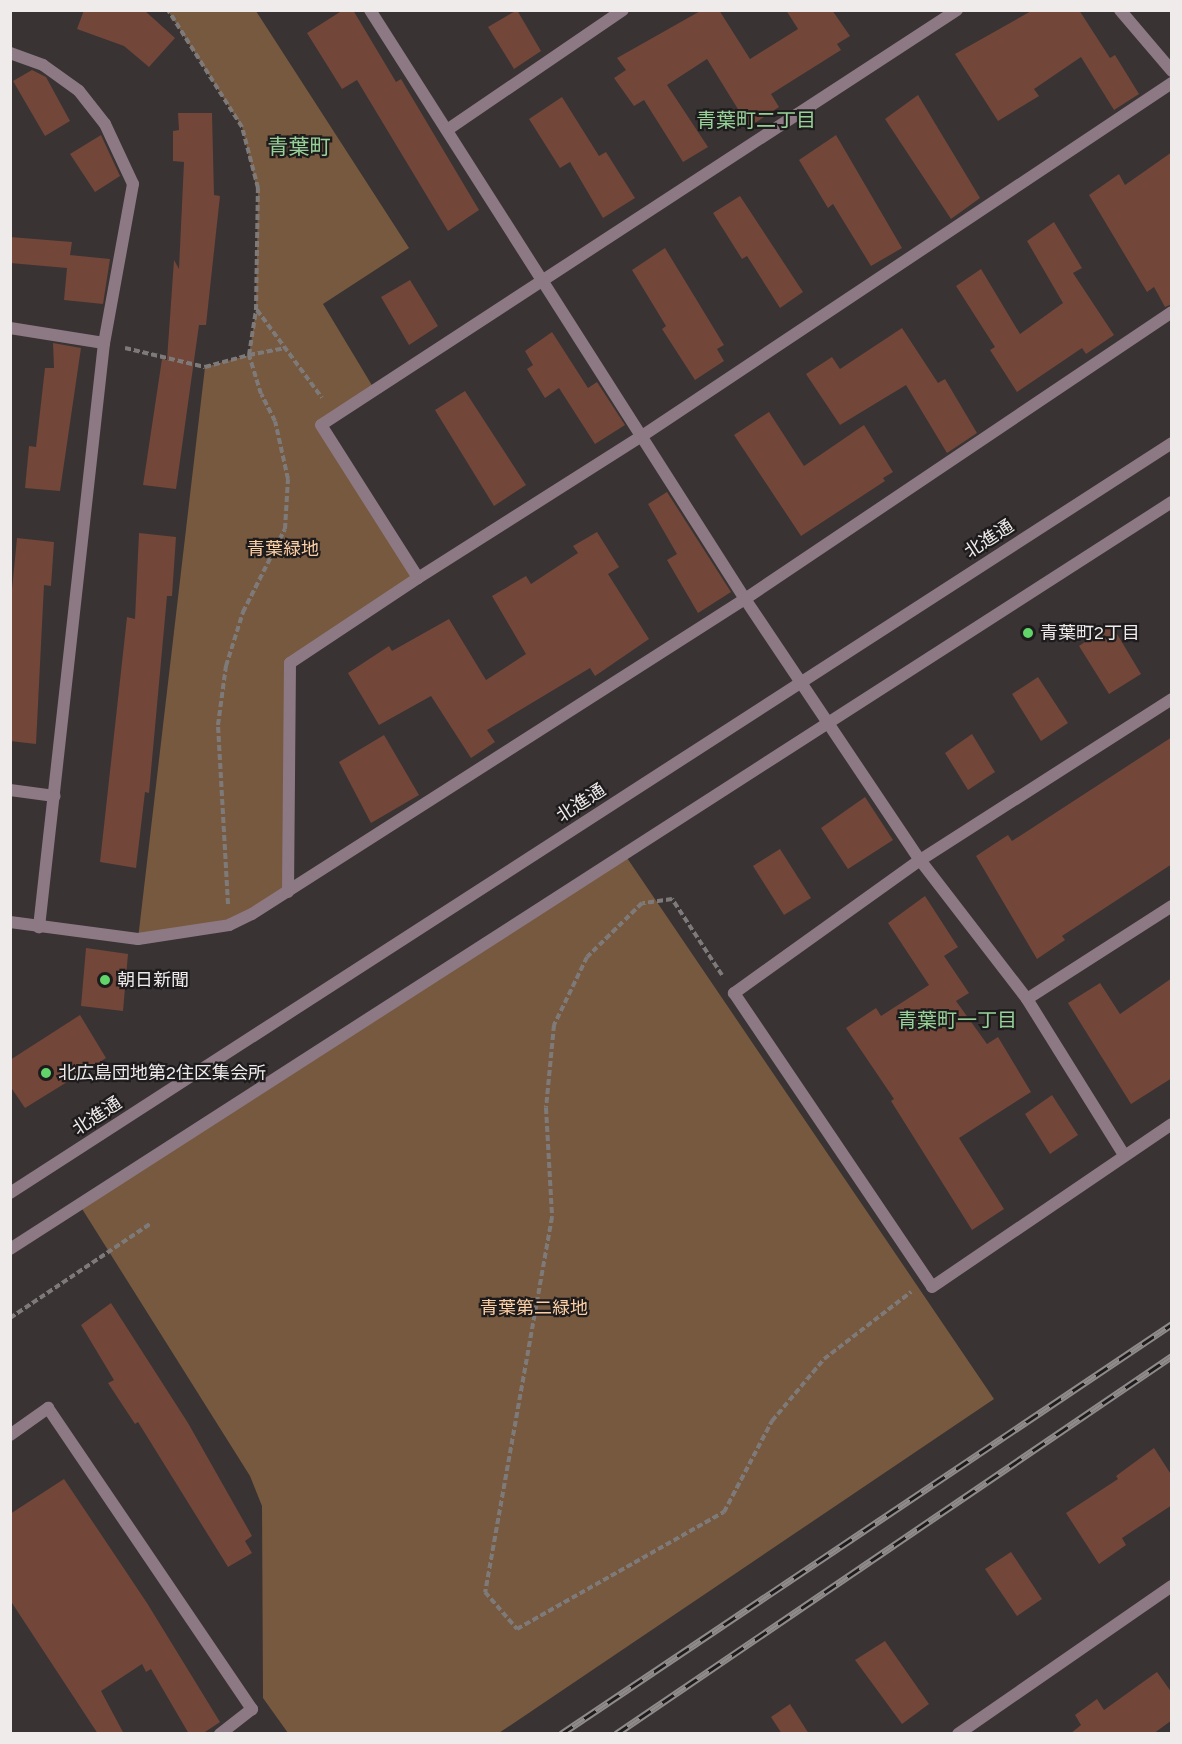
<!DOCTYPE html>
<html>
<head>
<meta charset="utf-8">
<style>
	body { margin:0 }
	#map { position:relative; width:1182px; height:1744px; overflow:hidden; background:#393334; font-family:Figtree,"Noto Sans JP",sans-serif }
	div>[style] { position:absolute }
	.green>* { inset:0; background:#76593e }
	.building>* { inset:0; background:#724639 }
	.path>* { height:4px; margin-top:-2px; transform-origin:0; background:repeating-linear-gradient(90deg,#7f7a7a 0 6px,transparent 0 9px) }
	.minor>* { height:12px; margin:-6px; padding:0 6px; transform-origin:6px; border-radius:6px; background:#8d7984 }
	.tertiary>* { height:12px; margin:-6px; padding:0 6px; transform-origin:6px; border-radius:6px; background:#8d7984 }
	.rail>* { height:7px; margin-top:-3.5px; transform-origin:0; background:repeating-linear-gradient(90deg,#1e1b1c 0 14px,#908b8b 0 28px); box-sizing:border-box; border-block:2px solid #908b8b }
	.dots>* { width:16px; height:16px; translate:-50% -50%; box-sizing:border-box; border:3px solid #1e1b1c; border-radius:50% }
	span { translate:-50% -50%; white-space:nowrap; text-align:center; line-height:1.15; -webkit-text-stroke:4.5px #1e1b1c; paint-order:stroke }
	.street-label { font-size:18px; color:#efebeb }
	.park-label { font-size:18px; color:#fbcea4 }
	.poi-label { font-size:18px; color:#efebeb }
	.left { translate:0 -50%; text-align:left }
	.neighbourhood-label { font-size:20px; color:#97d198 }
	.quarter-label { font-size:21px; color:#97d198 }
	.frame { position:absolute; inset:0; border:12px solid #efebeb; pointer-events:none }
</style>
</head>
<body>
<div id="map">
	<div class="green">
		<i style="clip-path:polygon(168px 11px,256px 11px,409px 248px,323px 304px,376px 392px,321px 425px,418px 578px,290px 663px,288px 892px,252px 914px,138px 939px,205px 367px,249px 355px,256px 310px,258px 194px,242px 127px)"></i>
		<i style="clip-path:polygon(623px 852px,994px 1399px,499px 1733px,288px 1733px,263px 1698px,262px 1506px,250px 1476px,79px 1204px)"></i>
	</div>
	<div class="building">
		<i style="clip-path:polygon(84px 10px,144px 10px,175px 38px,149px 67px,124px 46px,77px 29px)"></i>
		<i style="clip-path:polygon(343px 10px,353px 10px,396px 82px,401px 79px,479px 210px,448px 231px,357px 80px,342px 89px,307px 33px)"></i>
		<i style="clip-path:polygon(517px 10px,541px 51px,514px 69px,488px 27px)"></i>
		<i style="clip-path:polygon(702px 10px,719px 10px,750px 59px,798px 29px,786px 10px,832px 10px,850px 36px,837px 44px,841px 50px,771px 94px,779px 107px,749px 127px,707px 59px,667px 85px,708px 147px,683px 162px,644px 100px,634px 106px,614px 78px,626px 70px,617px 58px)"></i>
		<i style="clip-path:polygon(1033px 10px,1079px 10px,1110px 58px,1115px 55px,1139px 94px,1114px 110px,1081px 57px,1034px 89px,1039px 96px,998px 121px,955px 54px)"></i>
		<i style="clip-path:polygon(32px 70px,46px 77px,70px 121px,45px 136px,13px 81px)"></i>
		<i style="clip-path:polygon(918px 95px,980px 198px,951px 219px,885px 119px)"></i>
		<i style="clip-path:polygon(562px 97px,599px 156px,606px 152px,635px 198px,603px 218px,570px 162px,560px 168px,529px 119px)"></i>
		<i style="clip-path:polygon(178px 113px,212px 113px,214px 195px,220px 196px,206px 325px,199px 325px,176px 489px,143px 485px,162px 359px,167px 360px,174px 260px,179px 269px,184px 162px,173px 161px,173px 131px,179px 130px)"></i>
		<i style="clip-path:polygon(101px 135px,120px 176px,95px 192px,70px 154px)"></i>
		<i style="clip-path:polygon(836px 135px,902px 248px,871px 266px,833px 204px,828px 208px,799px 160px)"></i>
		<i style="clip-path:polygon(1172px 152px,1172px 304px,1165px 307px,1154px 287px,1147px 292px,1089px 195px,1119px 174px,1125px 185px)"></i>
		<i style="clip-path:polygon(740px 196px,803px 292px,780px 308px,747px 256px,742px 259px,713px 213px)"></i>
		<i style="clip-path:polygon(1054px 222px,1082px 268px,1073px 273px,1114px 335px,1086px 354px,1082px 348px,1017px 392px,990px 350px,995px 347px,956px 286px,981px 269px,1020px 334px,1063px 303px,1027px 241px)"></i>
		<i style="clip-path:polygon(10px 237px,72px 242px,70px 255px,110px 259px,103px 304px,64px 300px,67px 268px,10px 263px)"></i>
		<i style="clip-path:polygon(665px 248px,724px 345px,717px 349px,724px 361px,695px 380px,662px 329px,666px 326px,632px 270px)"></i>
		<i style="clip-path:polygon(410px 280px,438px 326px,409px 345px,381px 297px)"></i>
		<i style="clip-path:polygon(902px 328px,938px 383px,945px 379px,977px 433px,947px 453px,906px 385px,840px 425px,806px 374px,832px 357px,840px 369px)"></i>
		<i style="clip-path:polygon(552px 332px,588px 388px,597px 382px,625px 425px,595px 444px,559px 388px,545px 398px,527px 369px,533px 365px,525px 351px)"></i>
		<i style="clip-path:polygon(53px 343px,81px 348px,60px 491px,25px 488px,29px 446px,36px 447px,45px 368px,54px 368px)"></i>
		<i style="clip-path:polygon(465px 391px,526px 485px,494px 506px,435px 410px)"></i>
		<i style="clip-path:polygon(769px 412px,804px 466px,864px 425px,893px 472px,883px 478px,885px 481px,801px 536px,734px 435px)"></i>
		<i style="clip-path:polygon(667px 492px,731px 592px,698px 613px,667px 560px,677px 554px,648px 504px)"></i>
		<i style="clip-path:polygon(597px 532px,619px 567px,608px 574px,649px 639px,595px 676px,590px 668px,487px 730px,495px 742px,471px 758px,431px 696px,379px 725px,348px 673px,389px 646px,392px 651px,449px 619px,486px 680px,526px 654px,492px 596px,526px 576px,531px 584px,578px 553px,573px 546px)"></i>
		<i style="clip-path:polygon(139px 533px,176px 537px,172px 596px,167px 596px,149px 793px,145px 792px,136px 868px,100px 862px,127px 617px,135px 619px)"></i>
		<i style="clip-path:polygon(17px 538px,54px 542px,51px 586px,44px 585px,36px 744px,10px 741px,10px 610px)"></i>
		<i style="clip-path:polygon(1111px 624px,1141px 674px,1109px 694px,1079px 646px)"></i>
		<i style="clip-path:polygon(1038px 677px,1068px 723px,1041px 741px,1012px 694px)"></i>
		<i style="clip-path:polygon(972px 734px,995px 772px,968px 790px,945px 753px)"></i>
		<i style="clip-path:polygon(384px 735px,419px 795px,371px 823px,339px 762px)"></i>
		<i style="clip-path:polygon(1172px 737px,1172px 864px,1062px 936px,1065px 940px,1037px 959px,976px 856px,1008px 835px,1012px 841px)"></i>
		<i style="clip-path:polygon(865px 797px,893px 840px,848px 869px,821px 828px)"></i>
		<i style="clip-path:polygon(780px 849px,811px 898px,784px 915px,753px 866px)"></i>
		<i style="clip-path:polygon(925px 896px,958px 947px,944px 956px,969px 993px,956px 1001px,987px 1044px,998px 1037px,1031px 1092px,959px 1138px,1004px 1209px,972px 1230px,891px 1101px,894px 1099px,846px 1028px,876px 1008px,881px 1016px,929px 985px,888px 923px)"></i>
		<i style="clip-path:polygon(86px 948px,128px 954px,123px 1011px,81px 1006px)"></i>
		<i style="clip-path:polygon(1172px 978px,1172px 1078px,1131px 1104px,1068px 1003px,1100px 983px,1120px 1014px)"></i>
		<i style="clip-path:polygon(80px 1015px,106px 1058px,25px 1108px,10px 1086px,10px 1060px)"></i>
		<i style="clip-path:polygon(1052px 1095px,1078px 1135px,1050px 1154px,1025px 1114px)"></i>
		<i style="clip-path:polygon(111px 1303px,188px 1423px,252px 1536px,245px 1541px,252px 1553px,228px 1567px,138px 1422px,135px 1424px,108px 1383px,114px 1380px,81px 1325px)"></i>
		<i style="clip-path:polygon(1154px 1448px,1172px 1476px,1172px 1505px,1122px 1538px,1126px 1545px,1099px 1564px,1066px 1513px,1118px 1479px,1116px 1476px)"></i>
		<i style="clip-path:polygon(64px 1479px,147px 1603px,220px 1722px,202px 1734px,189px 1734px,151px 1669px,146px 1672px,142px 1664px,101px 1691px,124px 1734px,98px 1734px,10px 1600px,10px 1514px)"></i>
		<i style="clip-path:polygon(1011px 1552px,1042px 1599px,1017px 1616px,985px 1569px)"></i>
		<i style="clip-path:polygon(885px 1641px,929px 1704px,902px 1724px,855px 1660px)"></i>
		<i style="clip-path:polygon(1157px 1672px,1172px 1693px,1172px 1720px,1153px 1734px,1070px 1734px,1081px 1725px,1075px 1715px,1097px 1699px,1104px 1710px)"></i>
		<i style="clip-path:polygon(790px 1704px,809px 1734px,782px 1734px,771px 1717px)"></i>
	</div>
	<div class="path">
		<i style="left:257px;top:310px;width:109px;rotate:53.5deg"></i>
		<i style="left:125px;top:348px;width:82px;rotate:13.4deg"></i>
		<i style="left:205px;top:367px;width:46px;rotate:-15.3deg"></i>
		<i style="left:249px;top:355px;width:46px;rotate:-81.2deg"></i>
		<i style="left:256px;top:310px;width:122px;rotate:-89.1deg"></i>
		<i style="left:258px;top:188px;width:63px;rotate:-104.7deg"></i>
		<i style="left:242px;top:127px;width:138px;rotate:-122.3deg"></i>
		<i style="left:228px;top:904px;width:179px;rotate:-93.2deg"></i>
		<i style="left:218px;top:725px;width:60px;rotate:-82.3deg"></i>
		<i style="left:226px;top:666px;width:57px;rotate:-72.5deg"></i>
		<i style="left:243px;top:612px;width:93px;rotate:-63.2deg"></i>
		<i style="left:285px;top:529px;width:50px;rotate:-86.6deg"></i>
		<i style="left:288px;top:479px;width:59px;rotate:-102.6deg"></i>
		<i style="left:275px;top:421px;width:30px;rotate:-117deg"></i>
		<i style="left:261px;top:394px;width:41px;rotate:-107.1deg"></i>
		<i style="left:249px;top:355px;width:37px;rotate:-11deg"></i>
		<i style="left:722px;top:975px;width:91px;rotate:-123.3deg"></i>
		<i style="left:672px;top:899px;width:30px;rotate:172deg"></i>
		<i style="left:642px;top:903px;width:77px;rotate:135.5deg"></i>
		<i style="left:587px;top:957px;width:76px;rotate:115.9deg"></i>
		<i style="left:554px;top:1025px;width:83px;rotate:95.5deg"></i>
		<i style="left:546px;top:1108px;width:109px;rotate:86.8deg"></i>
		<i style="left:552px;top:1217px;width:381px;rotate:100.1deg"></i>
		<i style="left:485px;top:1592px;width:49px;rotate:49.1deg"></i>
		<i style="left:517px;top:1629px;width:238px;rotate:-29.5deg"></i>
		<i style="left:724px;top:1512px;width:103px;rotate:-62.2deg"></i>
		<i style="left:772px;top:1421px;width:81px;rotate:-50deg"></i>
		<i style="left:824px;top:1359px;width:110px;rotate:-37.6deg"></i>
		<i style="left:10px;top:1318px;width:169px;rotate:-33.9deg"></i>
	</div>
	<div class="minor">
		<i style="left:370px;top:10px;width:698px;rotate:57.52deg"></i>
		<i style="left:745px;top:599px;width:314px;rotate:56.2deg"></i>
		<i style="left:920px;top:860px;width:175px;rotate:52.4deg"></i>
		<i style="left:1027px;top:999px;width:184px;rotate:58.1deg"></i>
		<i style="left:957px;top:10px;width:759px;rotate:146.87deg"></i>
		<i style="left:321px;top:425px;width:181px;rotate:57.6deg"></i>
		<i style="left:418px;top:578px;width:265px;rotate:-32.4deg"></i>
		<i style="left:642px;top:436px;width:637px;rotate:-33.67deg"></i>
		<i style="left:1120px;top:10px;width:80px;rotate:49.6deg"></i>
		<i style="left:10px;top:53px;width:35px;rotate:20deg"></i>
		<i style="left:43px;top:65px;width:44px;rotate:35.8deg"></i>
		<i style="left:79px;top:91px;width:42px;rotate:51.8deg"></i>
		<i style="left:105px;top:124px;width:66px;rotate:65deg"></i>
		<i style="left:133px;top:184px;width:162px;rotate:100.3deg"></i>
		<i style="left:104px;top:343px;width:588px;rotate:96.35deg"></i>
		<i style="left:447px;top:130px;width:213px;rotate:-34.3deg"></i>
		<i style="left:10px;top:328px;width:95px;rotate:9.1deg"></i>
		<i style="left:1172px;top:699px;width:299px;rotate:147.4deg"></i>
		<i style="left:920px;top:860px;width:229px;rotate:144.4deg"></i>
		<i style="left:734px;top:993px;width:354px;rotate:56deg"></i>
		<i style="left:932px;top:1287px;width:290px;rotate:-34.2deg"></i>
		<i style="left:10px;top:790px;width:45px;rotate:7.6deg"></i>
		<i style="left:288px;top:892px;width:229px;rotate:-89.5deg"></i>
		<i style="left:290px;top:663px;width:154px;rotate:-33.6deg"></i>
		<i style="left:10px;top:922px;width:129px;rotate:7.6deg"></i>
		<i style="left:138px;top:939px;width:92px;rotate:-8.7deg"></i>
		<i style="left:229px;top:925px;width:25px;rotate:-26deg"></i>
		<i style="left:252px;top:914px;width:585px;rotate:-32.58deg"></i>
		<i style="left:745px;top:599px;width:514px;rotate:-33.91deg"></i>
		<i style="left:1027px;top:999px;width:172px;rotate:-32.7deg"></i>
		<i style="left:10px;top:1435px;width:47px;rotate:-35.4deg"></i>
		<i style="left:48px;top:1408px;width:364px;rotate:55.9deg"></i>
		<i style="left:252px;top:1709px;width:41px;rotate:142deg"></i>
		<i style="left:958px;top:1734px;width:260px;rotate:-34.7deg"></i>
	</div>
	<div class="tertiary">
		<i style="left:10px;top:1193px;width:1383px;rotate:-32.84deg"></i>
		<i style="left:10px;top:1249px;width:1381px;rotate:-32.74deg"></i>
	</div>
	<div class="rail">
		<i style="left:561px;top:1734px;width:736px;rotate:-33.86deg"></i>
		<i style="left:616px;top:1734px;width:672px;rotate:-34.21deg"></i>
	</div>
	<div class="dots">
		<i style="left:1028px;top:633px;background:#61d46a"></i>
		<i style="left:105px;top:980px;background:#61d46a"></i>
		<i style="left:46px;top:1073px;background:#61d46a"></i>
	</div>
	<div class="street-label">
		<span style="left:989px;top:539px;rotate:-33deg">北進通</span>
		<span style="left:581px;top:803px;rotate:-33deg">北進通</span>
		<span style="left:97px;top:1116px;rotate:-33deg">北進通</span>
	</div>
	<div class="park-label">
		<span style="left:283px;top:549px">青葉緑地</span>
		<span style="left:534px;top:1308px">青葉第二緑地</span>
	</div>
	<div class="poi-label">
		<span class="left" style="left:1040px;top:633px">青葉町2丁目</span>
		<span class="left" style="left:117px;top:980px">朝日新聞</span>
		<span class="left" style="left:58px;top:1073px">北広島団地第2住区集会所</span>
	</div>
	<div class="neighbourhood-label">
		<span style="left:756px;top:120px">青葉町二丁目</span>
		<span style="left:957px;top:1020px">青葉町一丁目</span>
	</div>
	<div class="quarter-label">
		<span style="left:299px;top:147px">青葉町</span>
	</div>
	<div class="frame"></div>
</div>
</body>
</html>
